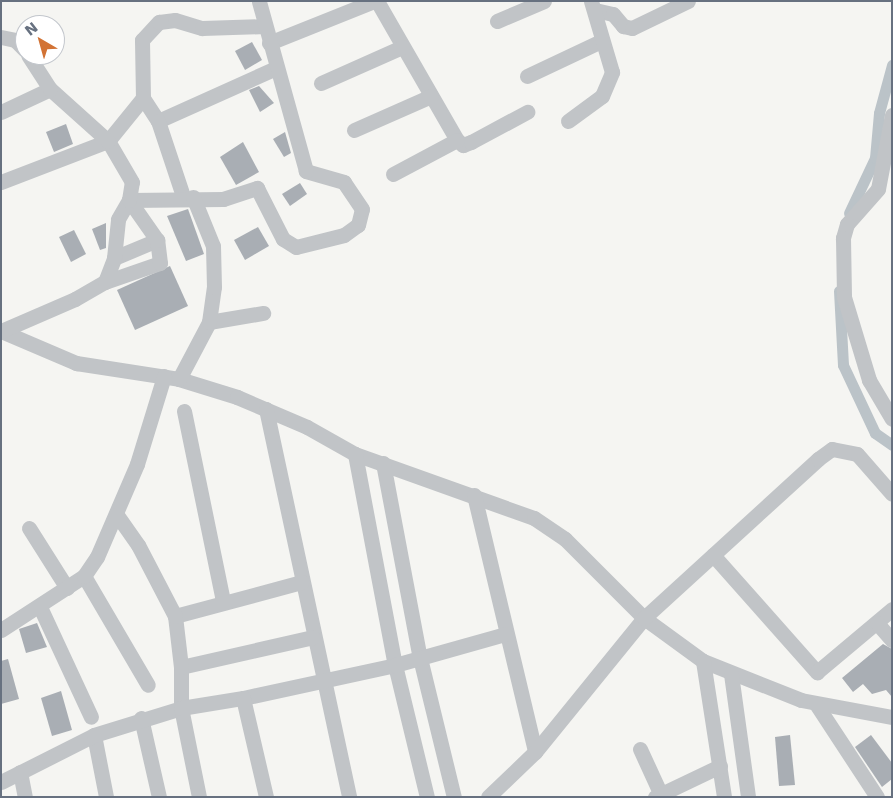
<!DOCTYPE html>
<html>
<head>
<meta charset="utf-8">
<style>
	body { margin:0 }
	#map { position:relative; width:893px; height:798px; overflow:hidden; background:#f5f5f2; font-family:"DejaVu Sans",sans-serif }
	div>[style] { position:absolute }
	.canal>* { height:11px; margin:-5.5px; padding:0 5.5px; transform-origin:5.5px; border-radius:5.5px; background:#bbc3c8 }
	.building>* { inset:0; background:#a9aeb4 }
	.minor>* { height:15px; margin:-7.5px; padding:0 7.5px; transform-origin:7.5px; border-radius:7.5px; background:#c1c4c7 }
	span { translate:-50% -50%; white-space:nowrap; text-align:center; line-height:1.15; -webkit-text-stroke:5px #fff; paint-order:stroke }
	.frame { position:absolute; inset:0; border:2px solid #677180; pointer-events:none }
	.north { position:absolute; left:15px; top:15px; width:50px; height:50px; box-sizing:border-box; background:#fff; border:1px solid #c2c6cc; border-radius:50%; rotate:322deg; font-size:14px; font-weight:700; line-height:20px; text-align:center; color:#677180 }
	.north::after { content:''; display:block; margin:auto; width:18px; height:22px; background:#d27335; clip-path:polygon(50% 0,100% 100%,50% 72%,0 100%) }
</style>
</head>
<body>
<div id="map">
	<div class="canal">
		<i style="left:849px;top:213px;width:61px;rotate:-64.7deg"></i>
		<i style="left:875px;top:158px;width:45px;rotate:-84.9deg"></i>
		<i style="left:879px;top:113px;width:50px;rotate:-74.8deg"></i>
		<i style="left:839px;top:291px;width:74px;rotate:86.9deg"></i>
		<i style="left:843px;top:365px;width:75px;rotate:64.8deg"></i>
		<i style="left:875px;top:433px;width:21px;rotate:35deg"></i>
	</div>
	<div class="building">
		<i style="clip-path:polygon(252px 42px,262px 60px,245px 70px,235px 51px)"></i>
		<i style="clip-path:polygon(259px 86px,274px 103px,260px 112px,249px 90px)"></i>
		<i style="clip-path:polygon(66px 124px,73px 144px,54px 152px,46px 132px)"></i>
		<i style="clip-path:polygon(285px 132px,291px 153px,284px 157px,273px 139px)"></i>
		<i style="clip-path:polygon(243px 142px,259px 172px,236px 185px,220px 157px)"></i>
		<i style="clip-path:polygon(300px 183px,307px 194px,290px 206px,282px 194px)"></i>
		<i style="clip-path:polygon(188px 209px,204px 254px,186px 261px,167px 216px)"></i>
		<i style="clip-path:polygon(106px 223px,106px 248px,100px 250px,92px 229px)"></i>
		<i style="clip-path:polygon(258px 227px,269px 246px,245px 260px,234px 240px)"></i>
		<i style="clip-path:polygon(74px 230px,86px 254px,71px 262px,59px 237px)"></i>
		<i style="clip-path:polygon(170px 266px,188px 306px,135px 330px,117px 290px)"></i>
		<i style="clip-path:polygon(37px 623px,47px 647px,26px 653px,19px 629px)"></i>
		<i style="clip-path:polygon(883px 644px,892px 649px,892px 697px,886px 690px,872px 694px,863px 684px,853px 692px,842px 678px)"></i>
		<i style="clip-path:polygon(8px 659px,19px 699px,1px 704px,1px 661px)"></i>
		<i style="clip-path:polygon(61px 691px,72px 730px,52px 736px,41px 698px)"></i>
		<i style="clip-path:polygon(790px 735px,795px 785px,779px 786px,775px 737px)"></i>
		<i style="clip-path:polygon(871px 735px,892px 763px,892px 779px,882px 787px,855px 747px)"></i>
	</div>
	<div class="minor">
		<i style="left:377px;top:1px;width:160px;rotate:60.1deg"></i>
		<i style="left:457px;top:140px;width:8px;rotate:40deg"></i>
		<i style="left:463px;top:145px;width:9px;rotate:-21deg"></i>
		<i style="left:471px;top:142px;width:64px;rotate:-28.2deg"></i>
		<i style="left:595px;top:10px;width:18px;rotate:13deg"></i>
		<i style="left:613px;top:14px;width:16px;rotate:50deg"></i>
		<i style="left:623px;top:26px;width:9px;rotate:13deg"></i>
		<i style="left:632px;top:28px;width:62px;rotate:-25.7deg"></i>
		<i style="left:497px;top:21px;width:51px;rotate:-23.1deg"></i>
		<i style="left:1px;top:37px;width:14px;rotate:12deg"></i>
		<i style="left:15px;top:40px;width:14px;rotate:45deg"></i>
		<i style="left:269px;top:43px;width:113px;rotate:-21.8deg"></i>
		<i style="left:527px;top:76px;width:82px;rotate:-25.3deg"></i>
		<i style="left:321px;top:83px;width:89px;rotate:-24deg"></i>
		<i style="left:143px;top:98px;width:58px;rotate:-91deg"></i>
		<i style="left:142px;top:40px;width:25px;rotate:-47deg"></i>
		<i style="left:159px;top:22px;width:16px;rotate:-7deg"></i>
		<i style="left:175px;top:20px;width:28px;rotate:17deg"></i>
		<i style="left:202px;top:28px;width:63px;rotate:-1.8deg"></i>
		<i style="left:1px;top:112px;width:54px;rotate:-25.1deg"></i>
		<i style="left:892px;top:115px;width:75px;rotate:100.7deg"></i>
		<i style="left:878px;top:189px;width:47px;rotate:131.5deg"></i>
		<i style="left:847px;top:224px;width:15px;rotate:106deg"></i>
		<i style="left:843px;top:238px;width:59px;rotate:89deg"></i>
		<i style="left:844px;top:297px;width:87px;rotate:73.2deg"></i>
		<i style="left:869px;top:380px;width:45px;rotate:59.5deg"></i>
		<i style="left:158px;top:121px;width:129px;rotate:-24.2deg"></i>
		<i style="left:568px;top:121px;width:42px;rotate:-36.3deg"></i>
		<i style="left:602px;top:96px;width:26px;rotate:-67deg"></i>
		<i style="left:612px;top:72px;width:74px;rotate:-106.5deg"></i>
		<i style="left:354px;top:130px;width:84px;rotate:-23.8deg"></i>
		<i style="left:393px;top:174px;width:72px;rotate:-28deg"></i>
		<i style="left:1px;top:182px;width:115px;rotate:-21deg"></i>
		<i style="left:108px;top:141px;width:55px;rotate:-50.9deg"></i>
		<i style="left:143px;top:98px;width:27px;rotate:57deg"></i>
		<i style="left:158px;top:121px;width:79px;rotate:71.6deg"></i>
		<i style="left:129px;top:200px;width:94px;rotate:-0.6deg"></i>
		<i style="left:223px;top:199px;width:36px;rotate:-18deg"></i>
		<i style="left:257px;top:188px;width:57px;rotate:63deg"></i>
		<i style="left:283px;top:239px;width:15px;rotate:32deg"></i>
		<i style="left:296px;top:247px;width:49px;rotate:-14deg"></i>
		<i style="left:344px;top:235px;width:17px;rotate:-36deg"></i>
		<i style="left:358px;top:225px;width:16px;rotate:-76deg"></i>
		<i style="left:362px;top:209px;width:32px;rotate:-124deg"></i>
		<i style="left:344px;top:182px;width:40px;rotate:-164deg"></i>
		<i style="left:306px;top:171px;width:176px;rotate:-105.5deg"></i>
		<i style="left:114px;top:258px;width:47px;rotate:-22.7deg"></i>
		<i style="left:105px;top:282px;width:58px;rotate:-19.1deg"></i>
		<i style="left:160px;top:263px;width:23px;rotate:-97deg"></i>
		<i style="left:157px;top:240px;width:49px;rotate:-125deg"></i>
		<i style="left:209px;top:322px;width:55px;rotate:-9.5deg"></i>
		<i style="left:1px;top:331px;width:82px;rotate:23.1deg"></i>
		<i style="left:76px;top:363px;width:104px;rotate:8.8deg"></i>
		<i style="left:179px;top:379px;width:61px;rotate:17.2deg"></i>
		<i style="left:237px;top:397px;width:76px;rotate:23.2deg"></i>
		<i style="left:307px;top:427px;width:55px;rotate:29.4deg"></i>
		<i style="left:355px;top:454px;width:190px;rotate:19.7deg"></i>
		<i style="left:534px;top:518px;width:37px;rotate:34deg"></i>
		<i style="left:565px;top:539px;width:112px;rotate:45deg"></i>
		<i style="left:644px;top:618px;width:73px;rotate:36.1deg"></i>
		<i style="left:703px;top:661px;width:105px;rotate:21.7deg"></i>
		<i style="left:801px;top:700px;width:93px;rotate:10.6deg"></i>
		<i style="left:1px;top:331px;width:81px;rotate:-23.4deg"></i>
		<i style="left:75px;top:299px;width:34px;rotate:-30deg"></i>
		<i style="left:105px;top:282px;width:26px;rotate:-69deg"></i>
		<i style="left:114px;top:258px;width:39px;rotate:-84deg"></i>
		<i style="left:118px;top:219px;width:22px;rotate:-60deg"></i>
		<i style="left:129px;top:200px;width:18px;rotate:-81deg"></i>
		<i style="left:132px;top:182px;width:48px;rotate:-120.3deg"></i>
		<i style="left:108px;top:141px;width:78px;rotate:-138.1deg"></i>
		<i style="left:50px;top:89px;width:40px;rotate:-122.9deg"></i>
		<i style="left:179px;top:379px;width:64px;rotate:-62.2deg"></i>
		<i style="left:209px;top:322px;width:35px;rotate:-82deg"></i>
		<i style="left:214px;top:287px;width:41px;rotate:-91.4deg"></i>
		<i style="left:213px;top:246px;width:53px;rotate:-112.2deg"></i>
		<i style="left:266px;top:409px;width:397px;rotate:77.9deg"></i>
		<i style="left:184px;top:411px;width:194px;rotate:78.4deg"></i>
		<i style="left:355px;top:454px;width:215px;rotate:79.3deg"></i>
		<i style="left:395px;top:665px;width:136px;rotate:76.4deg"></i>
		<i style="left:383px;top:463px;width:198px;rotate:79.3deg"></i>
		<i style="left:420px;top:658px;width:143px;rotate:76.3deg"></i>
		<i style="left:474px;top:495px;width:264px;rotate:76.6deg"></i>
		<i style="left:29px;top:528px;width:71px;rotate:57.7deg"></i>
		<i style="left:713px;top:555px;width:157px;rotate:48.4deg"></i>
		<i style="left:817px;top:672px;width:98px;rotate:-40deg"></i>
		<i style="left:84px;top:576px;width:126px;rotate:59.6deg"></i>
		<i style="left:40px;top:607px;width:121px;rotate:65.1deg"></i>
		<i style="left:175px;top:616px;width:131px;rotate:-15deg"></i>
		<i style="left:877px;top:623px;width:23px;rotate:49deg"></i>
		<i style="left:1px;top:630px;width:99px;rotate:-33deg"></i>
		<i style="left:84px;top:576px;width:23px;rotate:-56deg"></i>
		<i style="left:97px;top:557px;width:101px;rotate:-66.7deg"></i>
		<i style="left:137px;top:464px;width:92px;rotate:-72.9deg"></i>
		<i style="left:703px;top:661px;width:138px;rotate:81.2deg"></i>
		<i style="left:181px;top:667px;width:135px;rotate:-12.8deg"></i>
		<i style="left:731px;top:674px;width:124px;rotate:82.1deg"></i>
		<i style="left:243px;top:698px;width:156px;rotate:-12.2deg"></i>
		<i style="left:395px;top:665px;width:114px;rotate:-15.7deg"></i>
		<i style="left:816px;top:704px;width:111px;rotate:56.7deg"></i>
		<i style="left:141px;top:718px;width:81px;rotate:77.2deg"></i>
		<i style="left:94px;top:735px;width:63px;rotate:79deg"></i>
		<i style="left:640px;top:749px;width:53px;rotate:65.4deg"></i>
		<i style="left:20px;top:772px;width:25px;rotate:79deg"></i>
		<i style="left:1px;top:782px;width:104px;rotate:-26.8deg"></i>
		<i style="left:94px;top:735px;width:91px;rotate:-17.2deg"></i>
		<i style="left:181px;top:708px;width:41px;rotate:-90deg"></i>
		<i style="left:181px;top:667px;width:51px;rotate:-96.7deg"></i>
		<i style="left:175px;top:616px;width:80px;rotate:-117.5deg"></i>
		<i style="left:138px;top:545px;width:37px;rotate:-125deg"></i>
		<i style="left:199px;top:797px;width:91px;rotate:-101.4deg"></i>
		<i style="left:181px;top:708px;width:63px;rotate:-9.2deg"></i>
		<i style="left:243px;top:698px;width:102px;rotate:76.9deg"></i>
		<i style="left:488px;top:797px;width:65px;rotate:-43.8deg"></i>
		<i style="left:535px;top:752px;width:173px;rotate:-50.9deg"></i>
		<i style="left:644px;top:618px;width:236px;rotate:-42.4deg"></i>
		<i style="left:818px;top:459px;width:17px;rotate:-36deg"></i>
		<i style="left:832px;top:449px;width:25px;rotate:11deg"></i>
		<i style="left:857px;top:454px;width:53px;rotate:48.8deg"></i>
		<i style="left:655px;top:797px;width:72px;rotate:-25.5deg"></i>
	</div>
	<div class="frame"></div>
	<div class="north">N</div>
</div>
</body>
</html>
